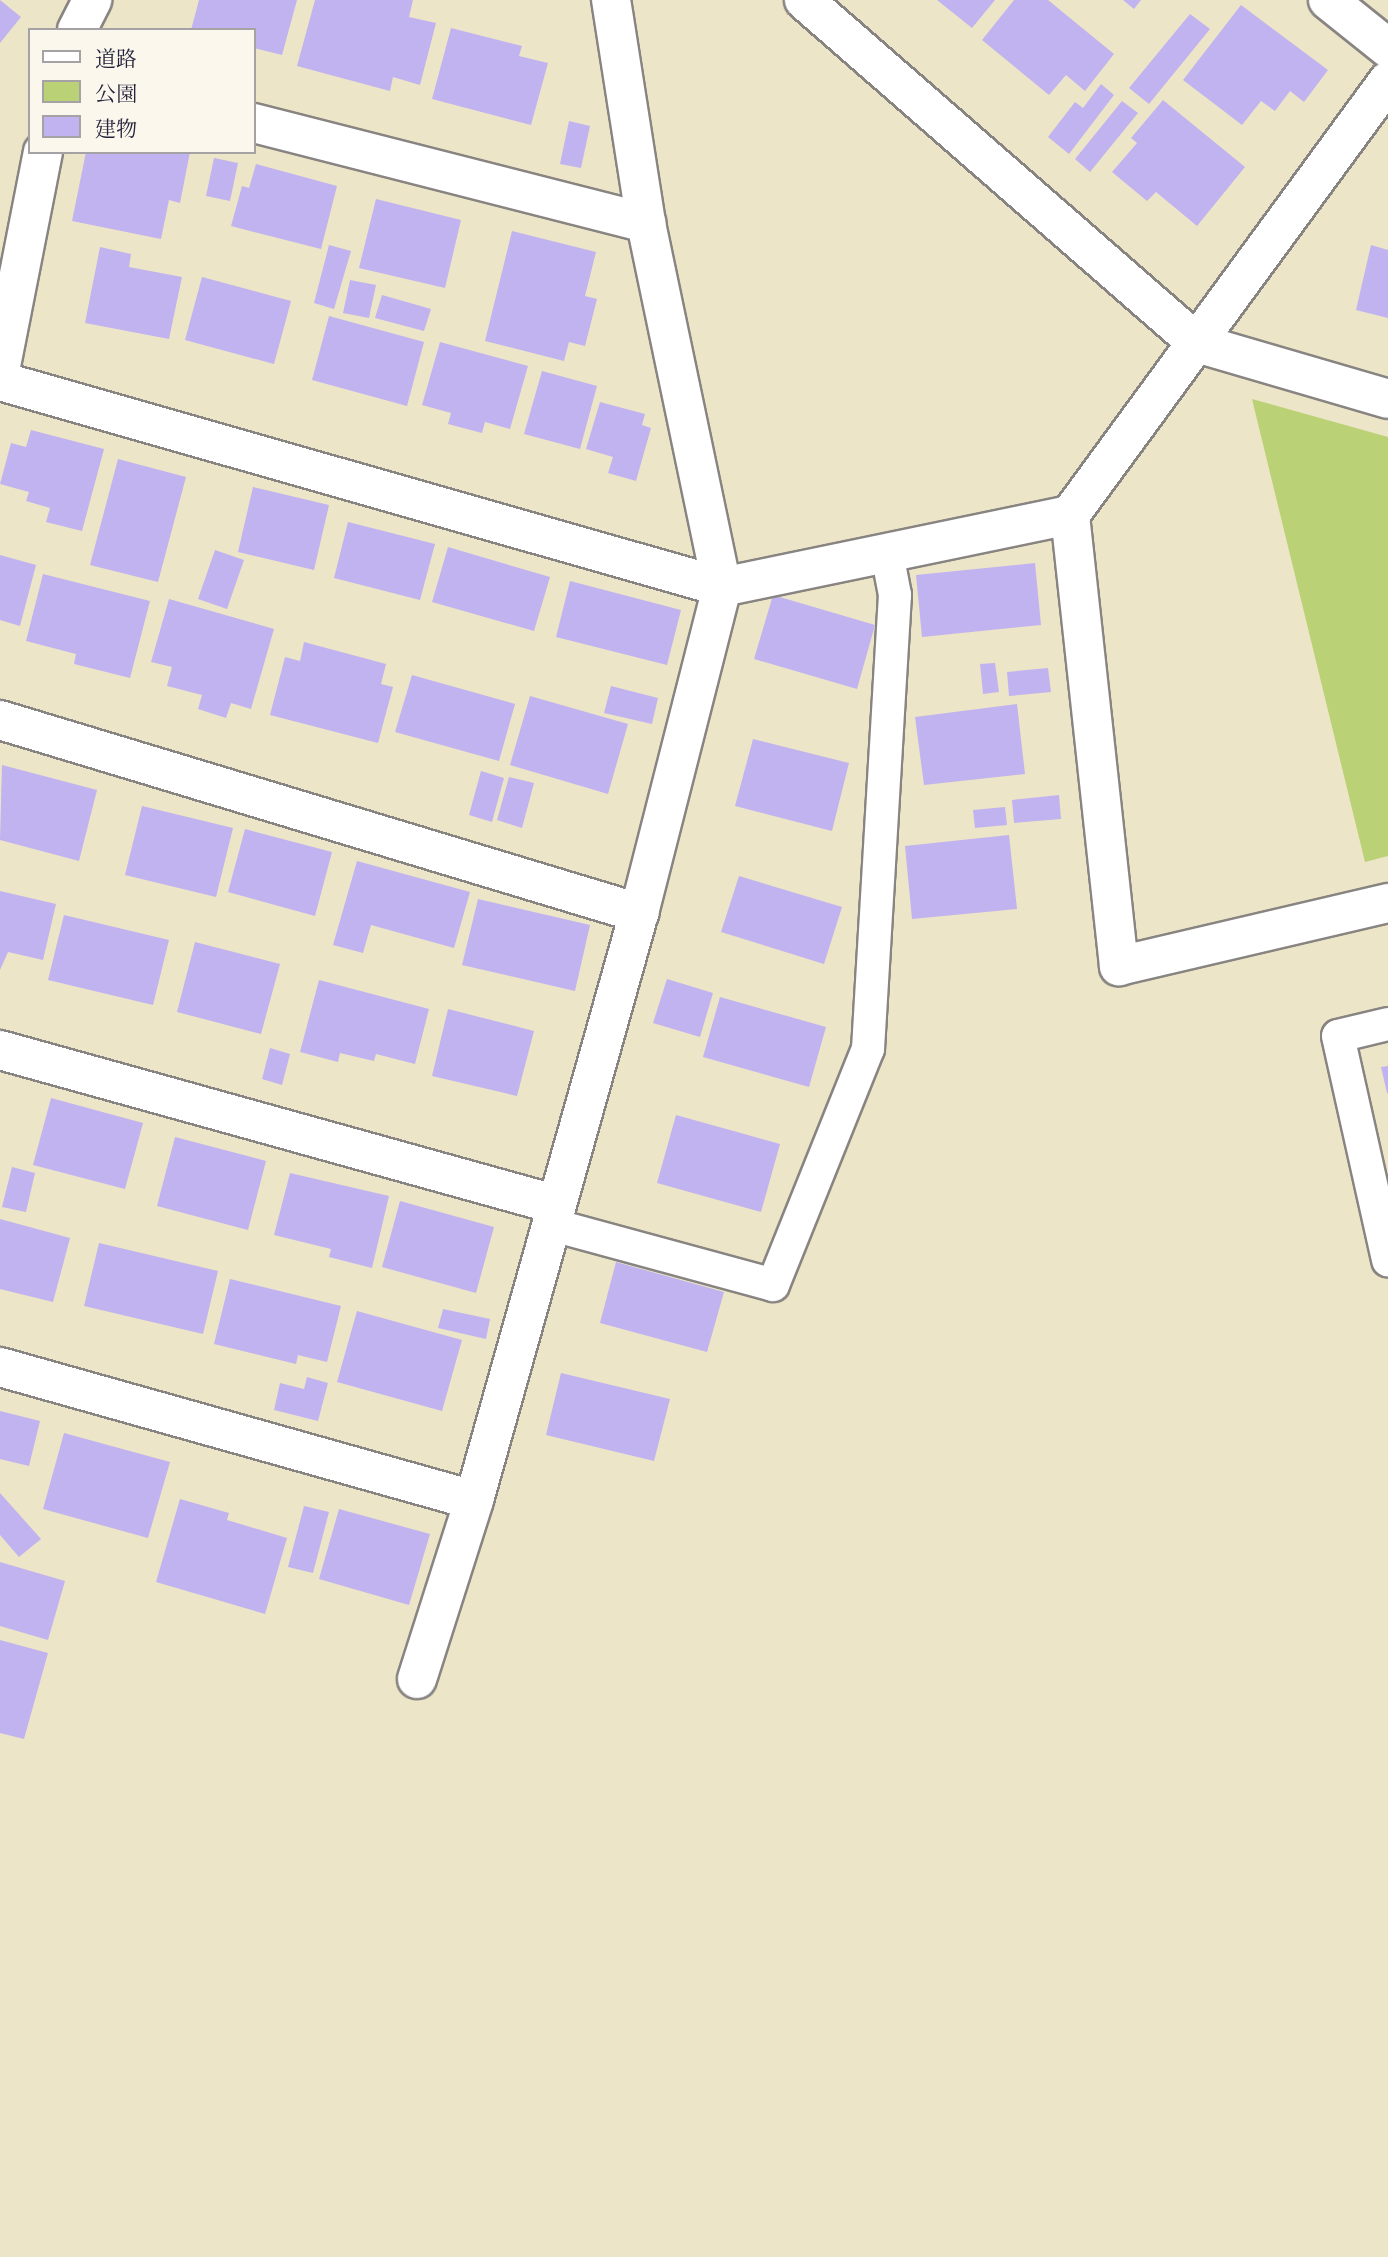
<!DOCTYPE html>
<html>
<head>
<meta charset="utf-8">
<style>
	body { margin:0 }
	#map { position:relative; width:1388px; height:2257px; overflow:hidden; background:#ede5c7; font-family:"EB Garamond","Noto Serif JP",serif }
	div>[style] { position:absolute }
	.green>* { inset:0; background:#bbd175 }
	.building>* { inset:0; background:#c1b3ef }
	.roads { filter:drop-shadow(2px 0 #888481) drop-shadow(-2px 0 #888481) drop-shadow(0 2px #888481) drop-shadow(0 -2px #888481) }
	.service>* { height:32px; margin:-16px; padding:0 16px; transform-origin:16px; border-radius:16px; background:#fff }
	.minor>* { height:38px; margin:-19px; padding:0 19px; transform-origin:19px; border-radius:19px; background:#fff }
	span { translate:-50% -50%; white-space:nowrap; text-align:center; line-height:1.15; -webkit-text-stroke:7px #fbf7ec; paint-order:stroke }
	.legend { position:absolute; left:28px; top:28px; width:228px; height:126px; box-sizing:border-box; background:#fbf7ec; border:2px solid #a4a2a5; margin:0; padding:9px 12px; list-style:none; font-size:21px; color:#22223b }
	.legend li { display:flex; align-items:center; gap:14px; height:35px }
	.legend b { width:35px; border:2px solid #a4a2a5 }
</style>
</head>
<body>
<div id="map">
	<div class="green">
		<i style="clip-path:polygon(1252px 399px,1388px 437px,1388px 856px,1365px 862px)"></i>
	</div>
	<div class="building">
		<i style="clip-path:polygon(0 0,21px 17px,0 43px)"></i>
		<i style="clip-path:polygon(199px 0,297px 0,282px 55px,254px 48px,254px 30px,191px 30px)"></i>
		<i style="clip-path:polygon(315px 0,413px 0,409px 17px,436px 23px,420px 85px,393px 77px,390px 91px,297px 66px)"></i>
		<i style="clip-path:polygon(937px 0,995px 0,972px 28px)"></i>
		<i style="clip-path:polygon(1014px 0,1048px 0,1114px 54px,1085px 91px,1066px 75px,1049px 95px,982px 40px)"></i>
		<i style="clip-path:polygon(1123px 0,1141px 0,1134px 9px)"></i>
		<i style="clip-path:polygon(1241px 5px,1328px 70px,1304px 102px,1290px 91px,1275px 111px,1261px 101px,1242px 125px,1183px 80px)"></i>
		<i style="clip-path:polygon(1190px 14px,1210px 29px,1149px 104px,1129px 88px)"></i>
		<i style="clip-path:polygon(451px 28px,522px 46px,519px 56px,548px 63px,531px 125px,432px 99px)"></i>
		<i style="clip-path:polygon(1101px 84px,1114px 95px,1069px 154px,1048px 137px,1075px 102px,1083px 108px)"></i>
		<i style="clip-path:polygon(1163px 100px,1245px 167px,1197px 226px,1156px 192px,1147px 201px,1112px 172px,1137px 143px,1131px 138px)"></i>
		<i style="clip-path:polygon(1122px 101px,1138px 113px,1090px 172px,1075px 159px)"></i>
		<i style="clip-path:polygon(569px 121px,590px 126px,581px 168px,560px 164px)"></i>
		<i style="clip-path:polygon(86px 152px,190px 152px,180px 203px,169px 200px,161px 239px,72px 221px)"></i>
		<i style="clip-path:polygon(214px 158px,238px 163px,230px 201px,206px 196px)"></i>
		<i style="clip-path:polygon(256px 164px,337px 186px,321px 249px,231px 226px,242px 186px,249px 188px)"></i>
		<i style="clip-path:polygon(376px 199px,461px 220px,445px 288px,359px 268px)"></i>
		<i style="clip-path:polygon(512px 231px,596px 252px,585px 296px,597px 299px,585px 346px,569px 342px,564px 361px,485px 341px)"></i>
		<i style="clip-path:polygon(329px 245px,351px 251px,334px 309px,314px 303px)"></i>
		<i style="clip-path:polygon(1371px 245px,1388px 250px,1388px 318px,1356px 310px)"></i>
		<i style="clip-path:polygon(100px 247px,131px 254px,129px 267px,182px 277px,169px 339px,85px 323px)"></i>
		<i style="clip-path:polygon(202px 277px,291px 301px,274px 364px,185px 340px)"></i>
		<i style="clip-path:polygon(350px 280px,376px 285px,369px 318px,343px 313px)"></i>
		<i style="clip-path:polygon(382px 295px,431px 309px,424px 331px,375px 318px)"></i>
		<i style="clip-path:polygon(329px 316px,424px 342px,407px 406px,312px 380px)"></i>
		<i style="clip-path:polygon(440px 342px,528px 366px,510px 429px,485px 422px,482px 433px,448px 424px,451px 413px,422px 405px)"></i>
		<i style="clip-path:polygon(542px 371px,597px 386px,580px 449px,524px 434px)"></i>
		<i style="clip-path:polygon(600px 402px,645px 414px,642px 425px,651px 428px,636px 481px,608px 473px,613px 457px,586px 449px)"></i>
		<i style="clip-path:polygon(31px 430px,104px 449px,82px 531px,46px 522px,50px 508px,26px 501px,29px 492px,0 484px,11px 443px,26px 447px)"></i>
		<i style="clip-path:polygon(118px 459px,186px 477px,158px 582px,90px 565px)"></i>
		<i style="clip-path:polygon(253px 487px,329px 505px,314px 570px,238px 552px)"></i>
		<i style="clip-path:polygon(348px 522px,435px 544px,420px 600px,334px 578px)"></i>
		<i style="clip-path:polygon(448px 547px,550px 577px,534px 631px,432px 602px)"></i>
		<i style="clip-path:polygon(215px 550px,244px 560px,227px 609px,198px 599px)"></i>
		<i style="clip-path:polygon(0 555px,36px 565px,20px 626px,0 620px)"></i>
		<i style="clip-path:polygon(1035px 563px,1041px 625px,922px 637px,916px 575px)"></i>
		<i style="clip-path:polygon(43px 574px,150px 601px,130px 678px,74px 664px,76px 654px,26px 641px)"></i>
		<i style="clip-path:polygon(570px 581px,681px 610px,667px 665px,556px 637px)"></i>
		<i style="clip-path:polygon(773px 595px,875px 625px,857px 689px,754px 659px)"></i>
		<i style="clip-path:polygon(169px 599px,274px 629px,251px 709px,231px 703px,226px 718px,198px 709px,202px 695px,167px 686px,172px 667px,151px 662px)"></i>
		<i style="clip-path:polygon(304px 642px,386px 664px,381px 684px,393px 687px,378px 743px,270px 715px,285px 657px,300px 661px)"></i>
		<i style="clip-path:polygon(995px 663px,999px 692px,983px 694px,980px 664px)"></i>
		<i style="clip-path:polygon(1048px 668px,1051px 692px,1009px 696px,1007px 672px)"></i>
		<i style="clip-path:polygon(412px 675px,515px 704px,499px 761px,395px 732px)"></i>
		<i style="clip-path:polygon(611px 686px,658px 698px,652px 724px,604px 713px)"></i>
		<i style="clip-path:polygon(530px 696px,628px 724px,608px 794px,510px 765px)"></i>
		<i style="clip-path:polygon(1017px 704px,1025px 774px,924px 785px,915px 717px)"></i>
		<i style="clip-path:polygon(753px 739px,849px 763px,832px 831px,735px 806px)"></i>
		<i style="clip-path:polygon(2px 765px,97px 790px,79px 861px,0 840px)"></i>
		<i style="clip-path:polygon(481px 771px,504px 778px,492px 822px,469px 815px)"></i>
		<i style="clip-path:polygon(509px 777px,534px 783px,522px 828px,497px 820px)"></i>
		<i style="clip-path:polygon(1059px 795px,1061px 819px,1014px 823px,1012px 800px)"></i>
		<i style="clip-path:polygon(142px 806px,233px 828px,216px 897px,125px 875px)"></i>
		<i style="clip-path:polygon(1005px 807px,1007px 825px,975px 828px,973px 810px)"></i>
		<i style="clip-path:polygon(245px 829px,332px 852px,315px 916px,228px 892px)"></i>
		<i style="clip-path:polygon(1009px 835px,1017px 909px,912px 919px,905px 846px)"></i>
		<i style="clip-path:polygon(357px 861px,470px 892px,454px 948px,371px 925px,363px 953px,333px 945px)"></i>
		<i style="clip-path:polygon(739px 876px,842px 907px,824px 964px,721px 932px)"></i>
		<i style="clip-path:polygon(0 891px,56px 904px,43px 960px,8px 952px,0 970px)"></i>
		<i style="clip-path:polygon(478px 899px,590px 925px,575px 991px,462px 965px)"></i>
		<i style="clip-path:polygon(64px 915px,169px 940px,153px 1005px,48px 980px)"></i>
		<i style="clip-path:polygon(195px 942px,280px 964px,261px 1034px,177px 1012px)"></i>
		<i style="clip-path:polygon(667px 979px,713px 993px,700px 1037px,653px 1023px)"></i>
		<i style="clip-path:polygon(319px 980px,429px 1009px,415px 1064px,376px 1054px,374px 1061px,340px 1053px,338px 1062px,300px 1052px)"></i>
		<i style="clip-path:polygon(720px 997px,826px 1027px,809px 1087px,703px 1057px)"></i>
		<i style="clip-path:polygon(448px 1009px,534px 1031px,517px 1096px,432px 1076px)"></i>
		<i style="clip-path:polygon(270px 1048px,290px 1054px,282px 1085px,262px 1079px)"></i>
		<i style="clip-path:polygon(1388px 1066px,1388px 1093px,1387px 1093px,1381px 1067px)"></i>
		<i style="clip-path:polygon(51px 1098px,143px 1123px,125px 1189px,33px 1165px)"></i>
		<i style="clip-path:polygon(676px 1115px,780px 1144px,761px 1212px,657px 1183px)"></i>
		<i style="clip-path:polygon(175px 1137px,266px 1161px,248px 1230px,157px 1206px)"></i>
		<i style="clip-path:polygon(12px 1167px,35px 1173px,26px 1212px,2px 1207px)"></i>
		<i style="clip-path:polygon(290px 1173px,389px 1196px,372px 1268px,329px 1257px,331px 1249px,274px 1235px)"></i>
		<i style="clip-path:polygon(400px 1201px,494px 1227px,476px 1293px,382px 1267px)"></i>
		<i style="clip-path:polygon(0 1219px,70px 1238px,53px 1302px,0 1289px)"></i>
		<i style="clip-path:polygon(99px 1243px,218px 1271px,203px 1334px,84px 1306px)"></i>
		<i style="clip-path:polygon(616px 1262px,724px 1292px,707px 1352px,600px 1323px)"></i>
		<i style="clip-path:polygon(230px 1279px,341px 1306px,327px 1362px,298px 1355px,296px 1364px,214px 1344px)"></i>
		<i style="clip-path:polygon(443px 1309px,490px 1319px,486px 1339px,438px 1328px)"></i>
		<i style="clip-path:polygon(357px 1311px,462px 1340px,442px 1411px,337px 1382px)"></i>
		<i style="clip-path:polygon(561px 1373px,670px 1399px,654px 1461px,546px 1435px)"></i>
		<i style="clip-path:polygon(307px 1377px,328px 1383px,318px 1421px,274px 1410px,280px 1383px,304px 1389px)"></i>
		<i style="clip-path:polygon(0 1411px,40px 1421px,29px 1466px,0 1459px)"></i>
		<i style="clip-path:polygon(64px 1433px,170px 1462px,148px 1538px,43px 1509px)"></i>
		<i style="clip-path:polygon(0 1493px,41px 1539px,19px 1557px,0 1535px)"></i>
		<i style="clip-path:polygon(180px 1499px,229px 1513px,227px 1520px,287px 1538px,265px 1614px,156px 1582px)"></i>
		<i style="clip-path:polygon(304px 1506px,329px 1512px,313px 1573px,288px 1567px)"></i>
		<i style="clip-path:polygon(339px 1509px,430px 1534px,409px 1605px,319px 1579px)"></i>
		<i style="clip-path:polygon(0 1562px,65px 1581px,48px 1640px,0 1626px)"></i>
		<i style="clip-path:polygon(0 1640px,48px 1653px,24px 1739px,0 1733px)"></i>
	</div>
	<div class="roads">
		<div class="service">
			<i style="left:1388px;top:1024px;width:51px;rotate:166.5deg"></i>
			<i style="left:1338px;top:1036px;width:230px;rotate:77.4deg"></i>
			<i style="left:549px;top:1224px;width:232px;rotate:15.2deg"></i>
			<i style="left:773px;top:1285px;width:254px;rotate:-68.1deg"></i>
			<i style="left:868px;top:1049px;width:455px;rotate:-86.6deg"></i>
			<i style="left:895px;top:595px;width:43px;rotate:-100.8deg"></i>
		</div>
		<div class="minor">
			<i style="left:804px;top:0;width:522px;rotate:41.11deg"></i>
			<i style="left:1197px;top:343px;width:199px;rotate:16.3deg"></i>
			<i style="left:1328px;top:0;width:77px;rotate:38.7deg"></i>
			<i style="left:77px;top:30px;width:34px;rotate:-63deg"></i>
			<i style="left:254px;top:123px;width:405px;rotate:14.3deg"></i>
			<i style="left:0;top:371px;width:223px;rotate:-78.9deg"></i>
			<i style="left:0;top:381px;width:751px;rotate:15.92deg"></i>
			<i style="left:722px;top:587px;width:355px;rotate:-11.7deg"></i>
			<i style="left:1070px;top:515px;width:538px;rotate:-53.77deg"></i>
			<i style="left:1070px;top:515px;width:454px;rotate:83.8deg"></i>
			<i style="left:1119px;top:966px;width:276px;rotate:-13.2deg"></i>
			<i style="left:0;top:720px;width:668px;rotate:16.81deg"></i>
			<i style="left:0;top:1050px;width:575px;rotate:15.53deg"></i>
			<i style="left:0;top:1367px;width:492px;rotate:15.7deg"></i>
			<i style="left:417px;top:1679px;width:188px;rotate:-72.3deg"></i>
			<i style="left:474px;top:1500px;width:610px;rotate:-74.3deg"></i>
			<i style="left:639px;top:913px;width:336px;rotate:-75.7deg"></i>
			<i style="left:722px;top:587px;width:372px;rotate:-101.8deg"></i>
			<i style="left:646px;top:223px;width:226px;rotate:-98.9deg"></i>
		</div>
	</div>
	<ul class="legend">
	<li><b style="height:9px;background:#fff"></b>道路</li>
	<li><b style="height:19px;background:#bbd175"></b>公園</li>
	<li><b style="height:19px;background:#c1b3ef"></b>建物</li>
	</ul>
</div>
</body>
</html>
